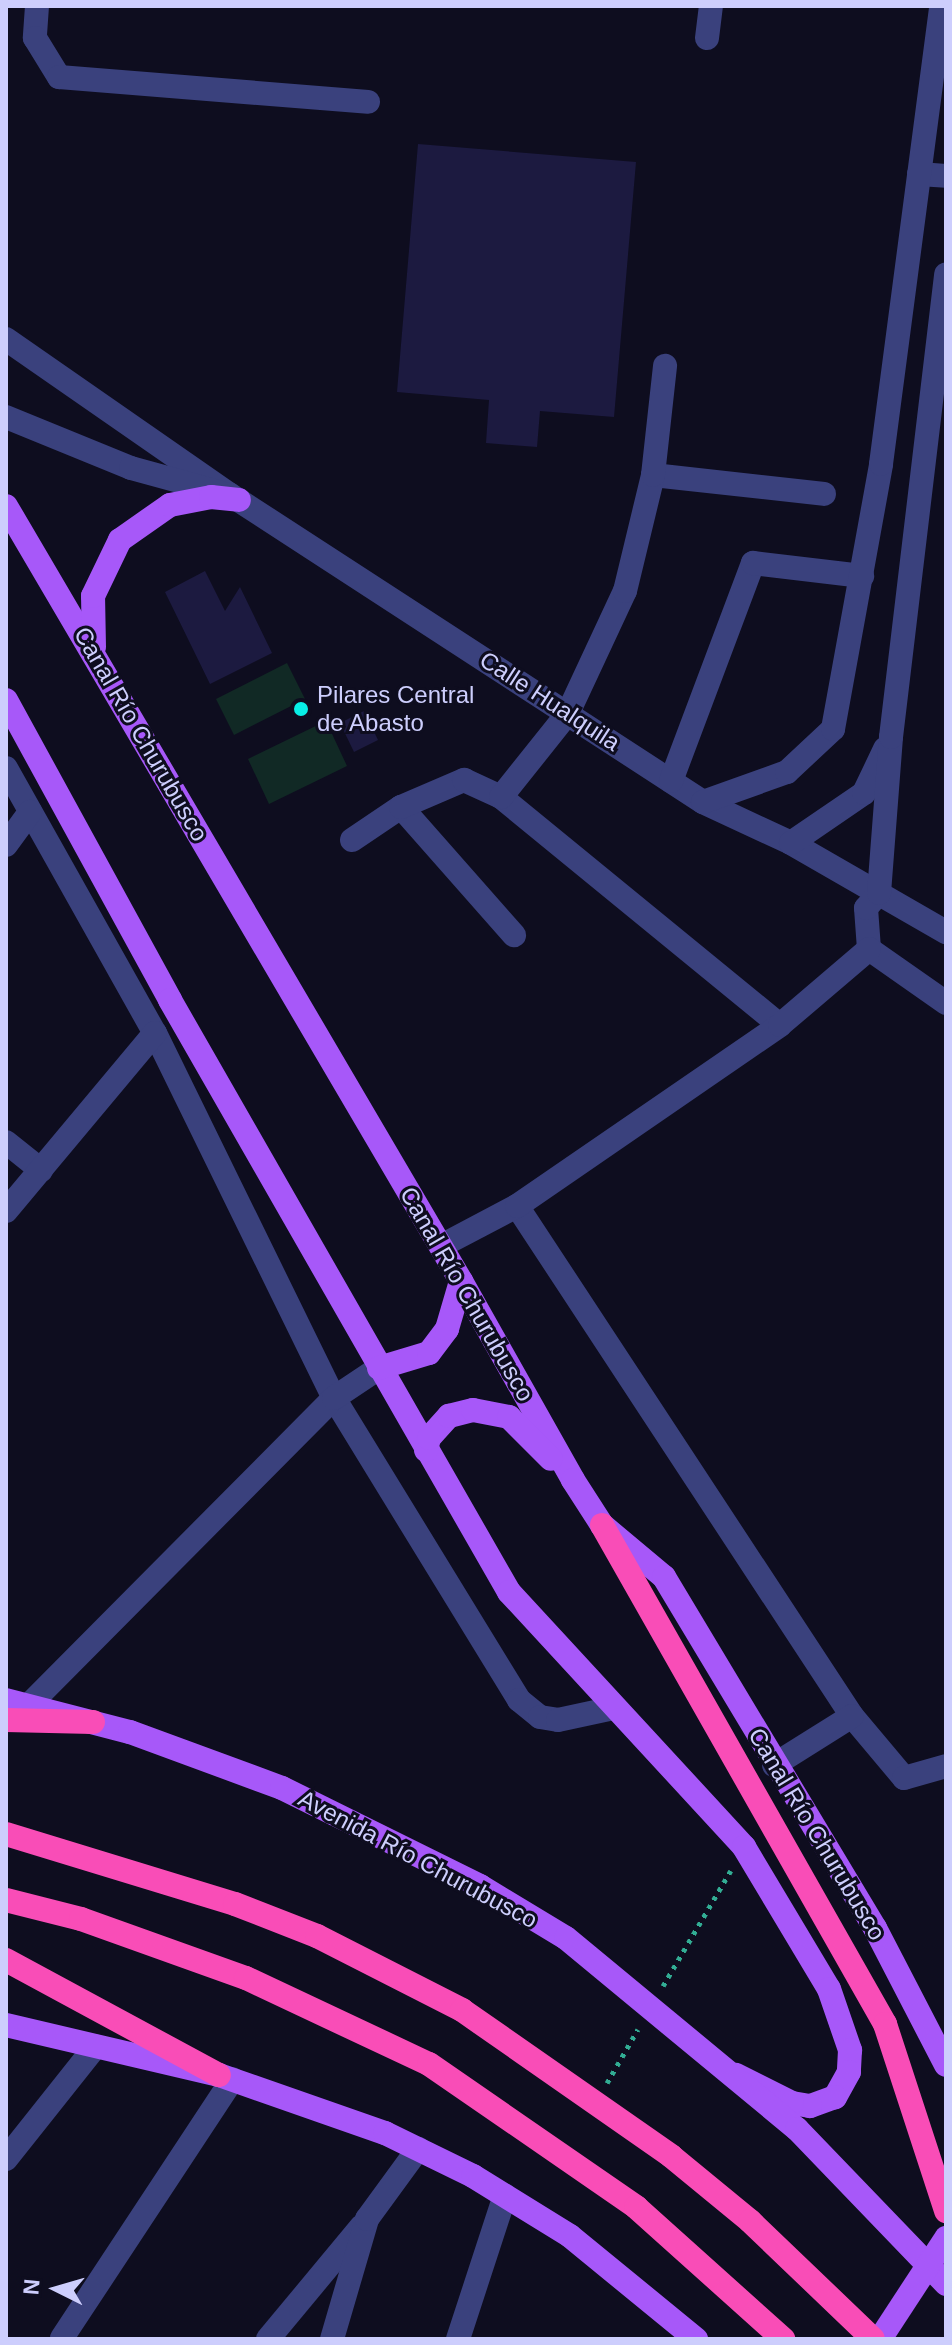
<!DOCTYPE html>
<html>
<head>
<meta charset="utf-8">
<style>
	body { margin:0 }
	#map { position:relative; width:952px; height:2345px; overflow:hidden; background:#0e0d1f; font-family:Arial,sans-serif }
	div>[style] { position:absolute }
	.green>* { inset:0; background:#112925 }
	.building>* { inset:0; background:#1c1a40 }
	.path>* { height:5px; margin-top:-2.5px; transform-origin:0; background:repeating-linear-gradient(90deg,#32ad94 0 4px,transparent 0 10px) }
	.minor>* { height:24px; margin:-12px; padding:0 12px; transform-origin:12px; border-radius:12px; background:#3a417d }
	.major>* { height:24px; margin:-12px; padding:0 12px; transform-origin:12px; border-radius:12px; background:#a758f9 }
	.highway>* { height:24px; margin:-12px; padding:0 12px; transform-origin:12px; border-radius:12px; background:#f94db7 }
	.highway-bridge>* { height:24px; margin:-12px; padding:0 12px; transform-origin:12px; border-radius:12px; background:#f94db7 }
	.dots>* { width:22px; height:22px; translate:-50% -50%; box-sizing:border-box; border:4px solid #0e0d1f; border-radius:50% }
	span { translate:-50% -50%; white-space:nowrap; text-align:center; line-height:1.15; -webkit-text-stroke:6px #0e0d1f; paint-order:stroke }
	.poi-label { font-size:24px; color:#cdcefd }
	.left { translate:0 -50%; text-align:left }
	.street-label { font-size:24px; color:#cdcefd }
	.frame { position:absolute; inset:0; border:8px solid #cdcefd; pointer-events:none }
	.north { position:absolute; left:16px; top:2249px; width:80px; height:80px; -webkit-text-stroke:6px #0e0d1f; paint-order:stroke; rotate:275deg; font-size:22px; font-weight:700; line-height:32px; text-align:center; color:#cdcefd }
	.north::after { content:''; display:block; margin:auto; width:28px; height:36px; background:#cdcefd; clip-path:polygon(50% 0,100% 100%,50% 72%,0 100%) }
</style>
</head>
<body>
<div id="map">
	<div class="green">
		<i style="clip-path:polygon(287px 663px,305px 699px,234px 735px,216px 699px)"></i>
		<i style="clip-path:polygon(326px 721px,347px 766px,269px 804px,248px 759px)"></i>
	</div>
	<div class="building">
		<i style="clip-path:polygon(418px 144px,636px 162px,614px 417px,540px 411px,537px 447px,486px 443px,489px 400px,397px 392px)"></i>
		<i style="clip-path:polygon(205px 571px,225px 611px,240px 587px,272px 653px,210px 684px,165px 592px)"></i>
		<i style="clip-path:polygon(364px 711px,378px 740px,354px 752px,340px 723px)"></i>
	</div>
	<div class="path">
		<i style="left:663px;top:1986px;width:134px;rotate:-59.6deg"></i>
		<i style="left:607px;top:2083px;width:62px;rotate:-60.1deg"></i>
	</div>
	<div class="minor">
		<i style="left:37px;top:6px;width:32px;rotate:94deg"></i>
		<i style="left:35px;top:38px;width:46px;rotate:58.4deg"></i>
		<i style="left:59px;top:77px;width:310px;rotate:4.6deg"></i>
		<i style="left:707px;top:38px;width:32px;rotate:-83deg"></i>
		<i style="left:919px;top:174px;width:27px;rotate:4deg"></i>
		<i style="left:6px;top:339px;width:272px;rotate:34.8deg"></i>
		<i style="left:229px;top:494px;width:565px;rotate:33.02deg"></i>
		<i style="left:703px;top:802px;width:97px;rotate:25deg"></i>
		<i style="left:791px;top:843px;width:179px;rotate:29.9deg"></i>
		<i style="left:6px;top:417px;width:135px;rotate:22.2deg"></i>
		<i style="left:131px;top:468px;width:91px;rotate:15.3deg"></i>
		<i style="left:653px;top:475px;width:172px;rotate:6.3deg"></i>
		<i style="left:6px;top:768px;width:304px;rotate:60.7deg"></i>
		<i style="left:155px;top:1033px;width:407px;rotate:63.9deg"></i>
		<i style="left:334px;top:1398px;width:354px;rotate:58.5deg"></i>
		<i style="left:519px;top:1700px;width:27px;rotate:39deg"></i>
		<i style="left:540px;top:1717px;width:18px;rotate:9deg"></i>
		<i style="left:558px;top:1720px;width:57px;rotate:-12.1deg"></i>
		<i style="left:671px;top:781px;width:233px;rotate:-69.4deg"></i>
		<i style="left:753px;top:563px;width:110px;rotate:6.8deg"></i>
		<i style="left:501px;top:797px;width:360px;rotate:39.3deg"></i>
		<i style="left:703px;top:802px;width:89px;rotate:-19.7deg"></i>
		<i style="left:787px;top:772px;width:63px;rotate:-43.1deg"></i>
		<i style="left:833px;top:729px;width:269px;rotate:-79.7deg"></i>
		<i style="left:881px;top:464px;width:462px;rotate:-82.5deg"></i>
		<i style="left:401px;top:807px;width:171px;rotate:48.6deg"></i>
		<i style="left:352px;top:840px;width:59px;rotate:-34deg"></i>
		<i style="left:401px;top:807px;width:69px;rotate:-23.2deg"></i>
		<i style="left:464px;top:780px;width:41px;rotate:24.7deg"></i>
		<i style="left:501px;top:797px;width:107px;rotate:-51.4deg"></i>
		<i style="left:568px;top:713px;width:135px;rotate:-65deg"></i>
		<i style="left:625px;top:591px;width:119px;rotate:-76.4deg"></i>
		<i style="left:653px;top:475px;width:110px;rotate:-83.7deg"></i>
		<i style="left:791px;top:843px;width:88px;rotate:-34.4deg"></i>
		<i style="left:864px;top:793px;width:49px;rotate:-64.5deg"></i>
		<i style="left:6px;top:845px;width:41px;rotate:-54deg"></i>
		<i style="left:869px;top:949px;width:41px;rotate:-94.2deg"></i>
		<i style="left:866px;top:908px;width:20px;rotate:-49deg"></i>
		<i style="left:879px;top:893px;width:156px;rotate:-85.6deg"></i>
		<i style="left:891px;top:737px;width:466px;rotate:-83.2deg"></i>
		<i style="left:869px;top:949px;width:94px;rotate:35deg"></i>
		<i style="left:6px;top:1142px;width:45px;rotate:38.7deg"></i>
		<i style="left:517px;top:1206px;width:610px;rotate:56.7deg"></i>
		<i style="left:852px;top:1716px;width:81px;rotate:50deg"></i>
		<i style="left:904px;top:1778px;width:44px;rotate:-15.9deg"></i>
		<i style="left:6px;top:1211px;width:232px;rotate:-50.1deg"></i>
		<i style="left:441px;top:1246px;width:86px;rotate:-27.8deg"></i>
		<i style="left:517px;top:1206px;width:319px;rotate:-34.5deg"></i>
		<i style="left:780px;top:1025px;width:117px;rotate:-40.5deg"></i>
		<i style="left:29px;top:1705px;width:433px;rotate:-45.2deg"></i>
		<i style="left:334px;top:1398px;width:54px;rotate:-33.7deg"></i>
		<i style="left:774px;top:1765px;width:92px;rotate:-32.1deg"></i>
		<i style="left:6px;top:2159px;width:144px;rotate:-51.5deg"></i>
		<i style="left:62px;top:2338px;width:310px;rotate:-56.6deg"></i>
		<i style="left:268px;top:2339px;width:146px;rotate:-50.3deg"></i>
		<i style="left:332px;top:2339px;width:125px;rotate:-73.7deg"></i>
		<i style="left:367px;top:2219px;width:87px;rotate:-53.9deg"></i>
		<i style="left:458px;top:2339px;width:151px;rotate:-71.9deg"></i>
	</div>
	<div class="major">
		<i style="left:6px;top:506px;width:899px;rotate:59.58deg"></i>
		<i style="left:461px;top:1281px;width:228px;rotate:60.6deg"></i>
		<i style="left:573px;top:1480px;width:54px;rotate:57.2deg"></i>
		<i style="left:602px;top:1525px;width:81px;rotate:40deg"></i>
		<i style="left:664px;top:1577px;width:410px;rotate:59deg"></i>
		<i style="left:875px;top:1928px;width:154px;rotate:62.6deg"></i>
		<i style="left:94px;top:647px;width:51px;rotate:-91.1deg"></i>
		<i style="left:93px;top:596px;width:62px;rotate:-64.3deg"></i>
		<i style="left:120px;top:540px;width:61px;rotate:-35deg"></i>
		<i style="left:170px;top:505px;width:42px;rotate:-11deg"></i>
		<i style="left:211px;top:497px;width:28px;rotate:6deg"></i>
		<i style="left:6px;top:700px;width:342px;rotate:61.3deg"></i>
		<i style="left:170px;top:1000px;width:682px;rotate:60.2deg"></i>
		<i style="left:509px;top:1592px;width:347px;rotate:47.3deg"></i>
		<i style="left:744px;top:1847px;width:165px;rotate:59.1deg"></i>
		<i style="left:829px;top:1989px;width:65px;rotate:71deg"></i>
		<i style="left:850px;top:2050px;width:22px;rotate:93deg"></i>
		<i style="left:849px;top:2072px;width:29px;rotate:119deg"></i>
		<i style="left:835px;top:2097px;width:27px;rotate:160deg"></i>
		<i style="left:810px;top:2106px;width:18px;rotate:-171deg"></i>
		<i style="left:792px;top:2103px;width:63px;rotate:-153.4deg"></i>
		<i style="left:379px;top:1368px;width:52px;rotate:-16.7deg"></i>
		<i style="left:429px;top:1353px;width:30px;rotate:-53deg"></i>
		<i style="left:447px;top:1329px;width:50px;rotate:-73.7deg"></i>
		<i style="left:426px;top:1450px;width:12px;rotate:-76deg"></i>
		<i style="left:429px;top:1438px;width:30px;rotate:-48deg"></i>
		<i style="left:449px;top:1416px;width:25px;rotate:-14deg"></i>
		<i style="left:473px;top:1410px;width:37px;rotate:11deg"></i>
		<i style="left:509px;top:1417px;width:59px;rotate:45deg"></i>
		<i style="left:6px;top:1700px;width:128px;rotate:14.5deg"></i>
		<i style="left:130px;top:1732px;width:162px;rotate:20.2deg"></i>
		<i style="left:282px;top:1788px;width:221px;rotate:26.3deg"></i>
		<i style="left:480px;top:1886px;width:100px;rotate:31.2deg"></i>
		<i style="left:566px;top:1938px;width:300px;rotate:39.6deg"></i>
		<i style="left:797px;top:2129px;width:215px;rotate:46.1deg"></i>
		<i style="left:6px;top:2025px;width:219px;rotate:13.2deg"></i>
		<i style="left:219px;top:2075px;width:176px;rotate:19.3deg"></i>
		<i style="left:385px;top:2133px;width:98px;rotate:26deg"></i>
		<i style="left:473px;top:2176px;width:114px;rotate:31.7deg"></i>
		<i style="left:570px;top:2236px;width:163px;rotate:39.3deg"></i>
		<i style="left:880px;top:2339px;width:121px;rotate:-56.8deg"></i>
	</div>
	<div class="highway">
		<i style="left:602px;top:1525px;width:574px;rotate:60.44deg"></i>
		<i style="left:885px;top:2024px;width:197px;rotate:71.9deg"></i>
		<i style="left:6px;top:1720px;width:87px;rotate:1.3deg"></i>
		<i style="left:6px;top:1834px;width:239px;rotate:17deg"></i>
		<i style="left:235px;top:1904px;width:88px;rotate:21.3deg"></i>
		<i style="left:317px;top:1936px;width:163px;rotate:27deg"></i>
		<i style="left:6px;top:1900px;width:77px;rotate:14.2deg"></i>
		<i style="left:81px;top:1919px;width:175px;rotate:19.7deg"></i>
		<i style="left:246px;top:1978px;width:202px;rotate:25.2deg"></i>
		<i style="left:6px;top:1960px;width:242px;rotate:28.4deg"></i>
	</div>
	<div class="highway-bridge">
		<i style="left:462px;top:2010px;width:255px;rotate:34.9deg"></i>
		<i style="left:671px;top:2156px;width:102px;rotate:39.4deg"></i>
		<i style="left:750px;top:2221px;width:170px;rotate:43.8deg"></i>
		<i style="left:429px;top:2064px;width:252px;rotate:34.6deg"></i>
		<i style="left:636px;top:2207px;width:198px;rotate:41.9deg"></i>
	</div>
	<div class="dots">
		<i style="left:301px;top:709px;background:#08eee6"></i>
	</div>
	<div class="poi-label">
		<span class="left" style="left:317px;top:709px">Pilares Central<br>de Abasto</span>
	</div>
	<div class="street-label">
		<span style="left:550px;top:701px;rotate:33deg">Calle Hualquila</span>
		<span style="left:141px;top:734px;rotate:60deg">Canal Río Churubusco</span>
		<span style="left:467px;top:1294px;rotate:60deg">Canal Río Churubusco</span>
		<span style="left:817px;top:1834px;rotate:59deg">Canal Río Churubusco</span>
		<span style="left:418px;top:1859px;rotate:28deg">Avenida Río Churubusco</span>
	</div>
	<div class="frame"></div>
	<div class="north">N</div>
</div>
</body>
</html>
